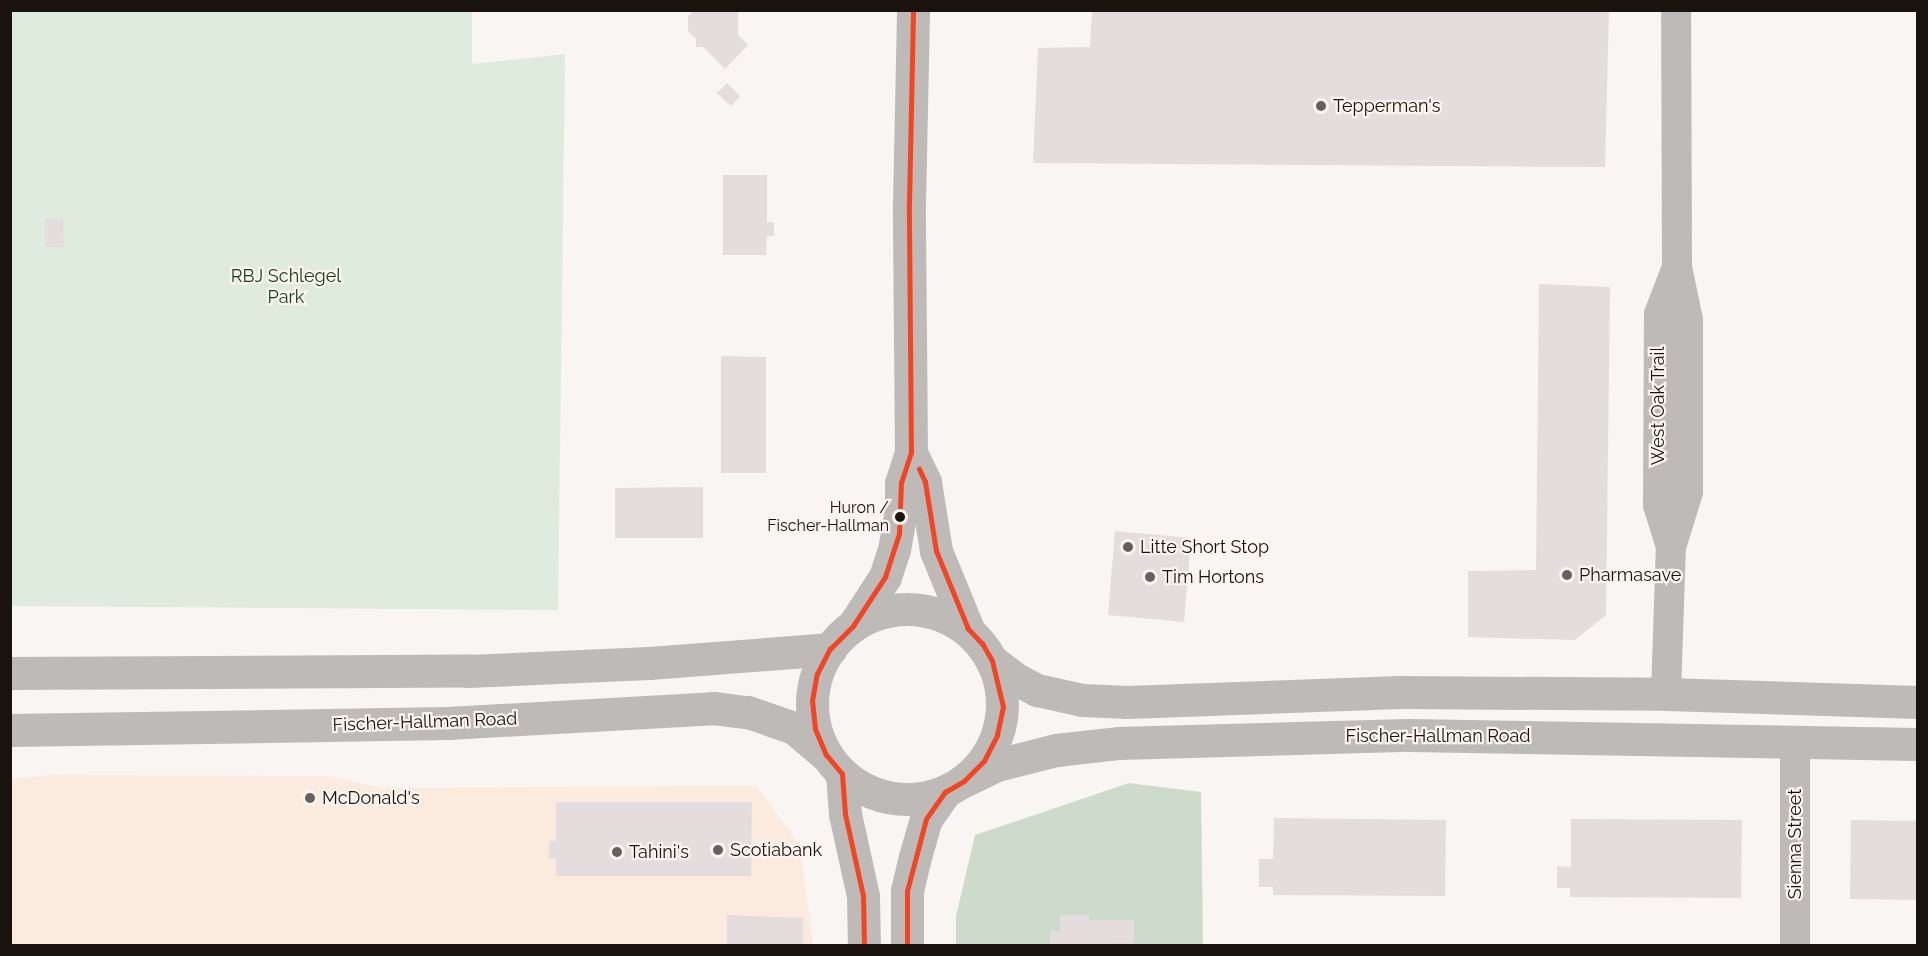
<!DOCTYPE html>
<html>
<head>
<meta charset="utf-8">
<style>
	body { margin:0 }
	#map { position:relative; width:1928px; height:956px; overflow:hidden; background:#f8f5f2; font-family:Raleway,sans-serif }
	div>[style] { position:absolute }
	.built>* { inset:0; background:#fbebdf }
	.green>* { inset:0; background:#dfebdc }
	.forest>* { inset:0; background:#cddcca }
	.building>* { inset:0; background:#e5dcdd }
	.minor>* { height:30px; margin:-15px; padding:0 15px; transform-origin:15px; border-radius:15px; background:#bebab9 }
	.secondary>* { height:33px; margin:-16.5px; padding:0 16.5px; transform-origin:16.5px; border-radius:16.5px; background:#bdbab8 }
	.secondary>.ring { margin:-16.5px; padding:0; box-sizing:content-box; background:none; border:33px solid #bdbab8; border-radius:50% }
	.bus-1>* { height:4.5px; margin:-2.25px; padding:0 2.25px; transform-origin:2.25px; border-radius:2.25px; background:#f14625 }
	.dots>* { width:16px; height:16px; translate:-50% -50%; box-sizing:border-box; border:3px solid #fcf4ee; border-radius:50% }
	span { translate:-50% -50%; white-space:nowrap; text-align:center; line-height:1.15; -webkit-text-stroke:4.5px #fcf4ee; paint-order:stroke }
	.bus-label { font-size:16px; color:#19120d }
	.right { translate:-100% -50%; text-align:right }
	.poi-label { font-size:18px; color:#19120d }
	.left { translate:0 -50%; text-align:left }
	.park-label { font-size:18px; color:#103e16 }
	.street-label { font-size:18px; color:#19120d }
	.frame { position:absolute; inset:0; border:12px solid #19120d; pointer-events:none }
</style>
</head>
<body>
<div id="map">
	<div class="built">
		<i style="clip-path:polygon(51px 775px,328px 776px,383px 788px,757px 786px,800px 846px,813px 945px,11px 945px,10px 779px)"></i>
	</div>
	<div class="green">
		<i style="clip-path:polygon(11px 11px,472px 11px,472px 64px,565px 54px,558px 610px,11px 606px)"></i>
	</div>
	<div class="forest">
		<i style="clip-path:polygon(1129px 783px,1201px 792px,1203px 945px,956px 946px,956px 916px,975px 835px)"></i>
	</div>
	<div class="building">
		<i style="clip-path:polygon(694px 10px,738px 10px,738px 35px,748px 45px,725px 69px,703px 47px,696px 47px,696px 39px,688px 31px,688px 16px)"></i>
		<i style="clip-path:polygon(1092px 10px,1609px 10px,1605px 167px,1033px 163px,1038px 48px,1090px 47px)"></i>
		<i style="clip-path:polygon(727px 83px,740px 96px,731px 106px,717px 93px)"></i>
		<i style="clip-path:polygon(723px 175px,767px 175px,767px 222px,774px 222px,774px 236px,767px 236px,766px 255px,723px 255px)"></i>
		<i style="clip-path:polygon(45px 219px,63px 219px,64px 247px,45px 247px)"></i>
		<i style="clip-path:polygon(1539px 284px,1610px 287px,1606px 615px,1575px 640px,1468px 637px,1468px 571px,1536px 570px)"></i>
		<i style="clip-path:polygon(721px 356px,766px 357px,766px 473px,721px 473px)"></i>
		<i style="clip-path:polygon(703px 487px,703px 538px,615px 538px,615px 488px)"></i>
		<i style="clip-path:polygon(1115px 531px,1191px 538px,1184px 622px,1108px 615px)"></i>
		<i style="clip-path:polygon(556px 802px,752px 802px,751px 876px,556px 876px,556px 858px,549px 858px,549px 841px,556px 841px)"></i>
		<i style="clip-path:polygon(1274px 818px,1446px 820px,1445px 896px,1273px 895px,1273px 887px,1259px 887px,1259px 859px,1273px 859px)"></i>
		<i style="clip-path:polygon(1571px 819px,1742px 820px,1741px 898px,1570px 897px,1570px 888px,1557px 888px,1557px 866px,1571px 867px)"></i>
		<i style="clip-path:polygon(1851px 820px,1918px 821px,1918px 900px,1850px 899px)"></i>
		<i style="clip-path:polygon(727px 915px,803px 918px,803px 946px,727px 946px)"></i>
		<i style="clip-path:polygon(1060px 915px,1089px 915px,1089px 920px,1134px 920px,1134px 943px,1050px 946px,1050px 931px,1060px 931px)"></i>
	</div>
	<div class="minor">
		<i style="left:1671px;top:547px;width:44px;rotate:-107.2deg"></i>
		<i style="left:1658px;top:505px;width:191px;rotate:-89.7deg"></i>
		<i style="left:1659px;top:314px;width:50px;rotate:-69deg"></i>
		<i style="left:1666px;top:694px;width:147px;rotate:-88.1deg"></i>
		<i style="left:1671px;top:547px;width:58px;rotate:-72.8deg"></i>
		<i style="left:1688px;top:492px;width:172px;rotate:-90deg"></i>
		<i style="left:1688px;top:320px;width:54px;rotate:-101.7deg"></i>
		<i style="left:1677px;top:267px;width:257px;rotate:-90.2deg"></i>
		<i style="left:1795px;top:946px;width:203px;rotate:-90deg"></i>
	</div>
	<div class="secondary">
		<i style="left:911px;top:453px;width:32px;rotate:64deg"></i>
		<i style="left:925px;top:482px;width:70px;rotate:80.9deg"></i>
		<i style="left:936px;top:551px;width:84px;rotate:67.7deg"></i>
		<i class="ring" style="left:812px;top:609px;width:157px;height:157px"></i>
		<i style="left:853px;top:626px;width:59px;rotate:-56.9deg"></i>
		<i style="left:885px;top:577px;width:28px;rotate:-72deg"></i>
		<i style="left:894px;top:550px;width:41px;rotate:-80.1deg"></i>
		<i style="left:901px;top:510px;width:27px;rotate:-90deg"></i>
		<i style="left:901px;top:483px;width:32px;rotate:-72deg"></i>
		<i style="left:911px;top:453px;width:249px;rotate:-90.5deg"></i>
		<i style="left:909px;top:204px;width:194px;rotate:-88.8deg"></i>
		<i style="left:992px;top:661px;width:30px;rotate:37deg"></i>
		<i style="left:1016px;top:679px;width:24px;rotate:28deg"></i>
		<i style="left:1037px;top:690px;width:46px;rotate:12.5deg"></i>
		<i style="left:1082px;top:700px;width:45px;rotate:2.5deg"></i>
		<i style="left:1127px;top:702px;width:273px;rotate:-2.1deg"></i>
		<i style="left:1400px;top:692px;width:266px;rotate:0.4deg"></i>
		<i style="left:1666px;top:694px;width:252px;rotate:1.8deg"></i>
		<i style="left:10px;top:673px;width:457px;rotate:-0.3deg"></i>
		<i style="left:467px;top:671px;width:182px;rotate:-2.5deg"></i>
		<i style="left:649px;top:663px;width:182px;rotate:-4.4deg"></i>
		<i style="left:10px;top:730px;width:438px;rotate:-0.9deg"></i>
		<i style="left:448px;top:723px;width:265px;rotate:-3.2deg"></i>
		<i style="left:713px;top:708px;width:35px;rotate:7deg"></i>
		<i style="left:748px;top:712px;width:49px;rotate:19.2deg"></i>
		<i style="left:794px;top:728px;width:42px;rotate:40.2deg"></i>
		<i style="left:842px;top:774px;width:40px;rotate:85.7deg"></i>
		<i style="left:845px;top:814px;width:84px;rotate:77.6deg"></i>
		<i style="left:863px;top:896px;width:50px;rotate:88.9deg"></i>
		<i style="left:964px;top:781px;width:37px;rotate:-26deg"></i>
		<i style="left:997px;top:765px;width:61px;rotate:-14.3deg"></i>
		<i style="left:1056px;top:750px;width:62px;rotate:-6.4deg"></i>
		<i style="left:1118px;top:743px;width:291px;rotate:-1.6deg"></i>
		<i style="left:1409px;top:735px;width:509px;rotate:1.01deg"></i>
		<i style="left:907px;top:946px;width:55px;rotate:-90deg"></i>
		<i style="left:907px;top:891px;width:35px;rotate:-77deg"></i>
		<i style="left:915px;top:857px;width:40px;rotate:-74deg"></i>
		<i style="left:926px;top:819px;width:33px;rotate:-55deg"></i>
	</div>
	<div class="bus-1">
		<i style="left:864px;top:946px;width:50px;rotate:-91.1deg"></i>
		<i style="left:863px;top:896px;width:84px;rotate:-102.4deg"></i>
		<i style="left:845px;top:814px;width:40px;rotate:-94.3deg"></i>
		<i style="left:842px;top:774px;width:25px;rotate:-130deg"></i>
		<i style="left:826px;top:755px;width:28px;rotate:-113deg"></i>
		<i style="left:815px;top:729px;width:28px;rotate:-96deg"></i>
		<i style="left:812px;top:701px;width:27px;rotate:-80deg"></i>
		<i style="left:817px;top:674px;width:28px;rotate:-63deg"></i>
		<i style="left:830px;top:649px;width:33px;rotate:-45deg"></i>
		<i style="left:853px;top:626px;width:59px;rotate:-56.9deg"></i>
		<i style="left:885px;top:577px;width:45px;rotate:-72deg"></i>
		<i style="left:899px;top:534px;width:51px;rotate:-87.8deg"></i>
		<i style="left:901px;top:483px;width:32px;rotate:-72deg"></i>
		<i style="left:911px;top:453px;width:249px;rotate:-90.5deg"></i>
		<i style="left:909px;top:204px;width:194px;rotate:-88.8deg"></i>
		<i style="left:907px;top:946px;width:55px;rotate:-90deg"></i>
		<i style="left:907px;top:891px;width:74px;rotate:-75.2deg"></i>
		<i style="left:926px;top:819px;width:33px;rotate:-55deg"></i>
		<i style="left:945px;top:792px;width:22px;rotate:-30deg"></i>
		<i style="left:964px;top:781px;width:28px;rotate:-45deg"></i>
		<i style="left:984px;top:761px;width:29px;rotate:-63deg"></i>
		<i style="left:997px;top:735px;width:29px;rotate:-78deg"></i>
		<i style="left:1003px;top:707px;width:47px;rotate:-103.4deg"></i>
		<i style="left:992px;top:661px;width:20px;rotate:-120deg"></i>
		<i style="left:982px;top:644px;width:21px;rotate:-133deg"></i>
		<i style="left:968px;top:629px;width:84px;rotate:-112.3deg"></i>
		<i style="left:936px;top:551px;width:70px;rotate:-99.1deg"></i>
		<i style="left:925px;top:482px;width:14px;rotate:-115deg"></i>
	</div>
	<div class="dots">
		<i style="left:1321px;top:106px;background:#67615d"></i>
		<i style="left:900px;top:517px;background:#19120d"></i>
		<i style="left:1128px;top:547px;background:#67615d"></i>
		<i style="left:1567px;top:575px;background:#67615d"></i>
		<i style="left:1150px;top:577px;background:#67615d"></i>
		<i style="left:310px;top:798px;background:#67615d"></i>
		<i style="left:718px;top:850px;background:#67615d"></i>
		<i style="left:617px;top:852px;background:#67615d"></i>
	</div>
	<div class="bus-label">
		<span class="right" style="left:889px;top:517px">Huron /<br>Fischer-Hallman</span>
	</div>
	<div class="poi-label">
		<span class="left" style="left:1333px;top:106px">Tepperman's</span>
		<span class="left" style="left:1140px;top:547px">Litte Short Stop</span>
		<span class="left" style="left:1579px;top:575px">Pharmasave</span>
		<span class="left" style="left:1162px;top:577px">Tim Hortons</span>
		<span class="left" style="left:322px;top:798px">McDonald's</span>
		<span class="left" style="left:730px;top:850px">Scotiabank</span>
		<span class="left" style="left:629px;top:852px">Tahini's</span>
	</div>
	<div class="park-label">
		<span style="left:286px;top:287px">RBJ Schlegel<br>Park</span>
	</div>
	<div class="street-label">
		<span style="left:1658px;top:406px;rotate:-90deg">West Oak Trail</span>
		<span style="left:425px;top:722px;rotate:-2deg">Fischer-Hallman Road</span>
		<span style="left:1438px;top:736px">Fischer-Hallman Road</span>
		<span style="left:1795px;top:844px;rotate:-90deg">Sienna Street</span>
	</div>
	<div class="frame"></div>
</div>
</body>
</html>
